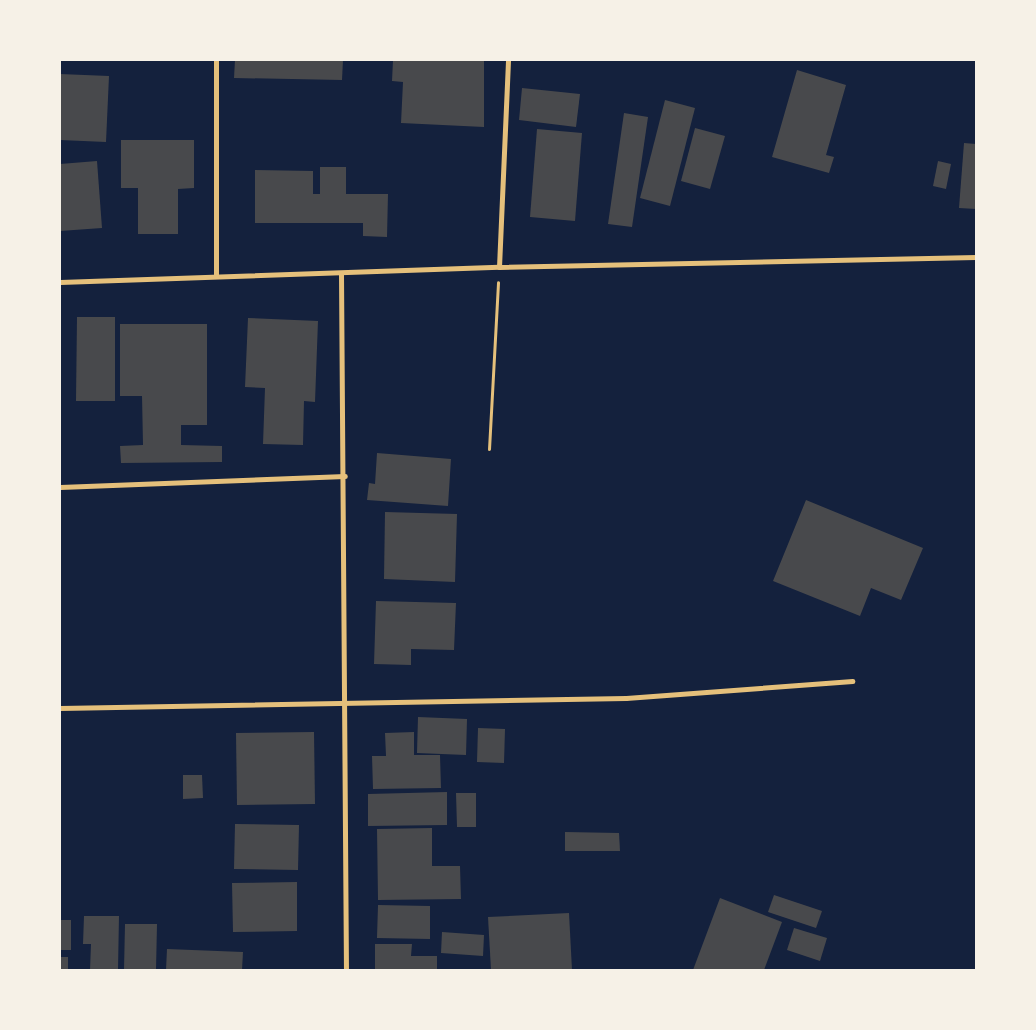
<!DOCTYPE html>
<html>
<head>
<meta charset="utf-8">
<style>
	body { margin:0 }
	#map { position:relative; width:1036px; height:1030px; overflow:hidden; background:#14213d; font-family:"PT Sans",sans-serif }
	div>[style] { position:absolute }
	.building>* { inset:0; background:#48494c }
	.path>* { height:3px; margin:-1.5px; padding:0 1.5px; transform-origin:1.5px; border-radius:1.5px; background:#e5c07b }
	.minor>* { height:5px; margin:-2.5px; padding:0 2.5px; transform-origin:2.5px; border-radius:2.5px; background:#e5c07b }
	span { translate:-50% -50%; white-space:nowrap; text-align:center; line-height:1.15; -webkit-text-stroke:4px #f6f1e7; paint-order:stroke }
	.frame { position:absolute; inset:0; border:61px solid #f6f1e7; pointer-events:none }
</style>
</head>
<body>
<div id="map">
	<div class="building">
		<i style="clip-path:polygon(235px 60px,343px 60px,342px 80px,234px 78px)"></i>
		<i style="clip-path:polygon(393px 60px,484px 60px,484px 127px,401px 123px,403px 82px,392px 81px)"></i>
		<i style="clip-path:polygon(797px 70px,846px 85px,826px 155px,834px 157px,829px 173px,772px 157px)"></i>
		<i style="clip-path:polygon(60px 74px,109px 76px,106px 142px,60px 140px)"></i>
		<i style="clip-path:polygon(522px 88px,580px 94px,576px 127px,519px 120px)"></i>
		<i style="clip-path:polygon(665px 100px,695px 108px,670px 206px,640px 198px)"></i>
		<i style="clip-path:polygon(624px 113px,648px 117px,632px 227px,608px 224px)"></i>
		<i style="clip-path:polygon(695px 128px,725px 136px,710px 189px,681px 181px)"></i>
		<i style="clip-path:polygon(537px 129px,582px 133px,575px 221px,530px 217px)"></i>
		<i style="clip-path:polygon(121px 140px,194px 140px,194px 188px,178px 189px,178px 234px,138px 234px,138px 188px,121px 188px)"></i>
		<i style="clip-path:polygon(964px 143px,976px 144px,976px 209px,959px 208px)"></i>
		<i style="clip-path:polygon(97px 161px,102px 228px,60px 231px,60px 164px)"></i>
		<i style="clip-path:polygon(938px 161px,951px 164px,946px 189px,933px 186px)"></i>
		<i style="clip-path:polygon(320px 167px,346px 167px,346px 194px,388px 194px,387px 237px,363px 236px,363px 223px,255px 223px,255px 170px,313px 171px,313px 194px,320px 194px)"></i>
		<i style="clip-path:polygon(77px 317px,115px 317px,115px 401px,76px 401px)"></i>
		<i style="clip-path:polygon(248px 318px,318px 321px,315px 402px,304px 401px,303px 445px,263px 444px,265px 388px,245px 387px)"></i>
		<i style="clip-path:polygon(120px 324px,207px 324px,207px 425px,181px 425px,181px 445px,222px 446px,222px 462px,121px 463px,120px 446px,143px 445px,142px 396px,120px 396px)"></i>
		<i style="clip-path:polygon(377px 453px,451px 459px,448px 506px,367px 500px,369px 483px,375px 484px)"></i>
		<i style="clip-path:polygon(806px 500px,923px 548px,901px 600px,871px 588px,860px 616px,773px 581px)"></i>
		<i style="clip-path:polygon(385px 512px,457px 514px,455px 582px,384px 579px)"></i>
		<i style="clip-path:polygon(376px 601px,456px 603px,454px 650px,411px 649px,411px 665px,374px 664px)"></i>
		<i style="clip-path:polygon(418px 717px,467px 719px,466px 755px,417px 753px)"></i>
		<i style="clip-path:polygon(478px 728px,505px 729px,504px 763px,477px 762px)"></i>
		<i style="clip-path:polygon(314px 732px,315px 804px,237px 805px,236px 733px)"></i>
		<i style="clip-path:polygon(414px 732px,414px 755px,440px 755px,441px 788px,373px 789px,372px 756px,386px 756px,385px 733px)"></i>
		<i style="clip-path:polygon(183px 775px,202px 775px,203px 798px,183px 799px)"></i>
		<i style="clip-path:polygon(447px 792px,447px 825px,368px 826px,368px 794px)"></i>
		<i style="clip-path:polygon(456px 793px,476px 793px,476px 827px,457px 827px)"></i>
		<i style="clip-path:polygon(235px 824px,299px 825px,298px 870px,234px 869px)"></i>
		<i style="clip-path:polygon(432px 828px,432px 866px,460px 866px,461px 899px,378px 900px,377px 829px)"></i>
		<i style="clip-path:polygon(565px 832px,619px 833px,620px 851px,565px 851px)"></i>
		<i style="clip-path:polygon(297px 882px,297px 931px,233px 932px,232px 883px)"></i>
		<i style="clip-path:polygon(774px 895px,822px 911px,816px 928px,768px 912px)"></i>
		<i style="clip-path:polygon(720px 898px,782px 922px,764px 970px,693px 970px)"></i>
		<i style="clip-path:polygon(378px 905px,430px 906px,430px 939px,377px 938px)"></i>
		<i style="clip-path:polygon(569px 913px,572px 970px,491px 970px,488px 917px)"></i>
		<i style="clip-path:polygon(84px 916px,119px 916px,118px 970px,90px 970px,91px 944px,83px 944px)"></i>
		<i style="clip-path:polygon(60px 920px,71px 920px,71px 950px,60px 950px)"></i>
		<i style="clip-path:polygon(125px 924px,157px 924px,156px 970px,124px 970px)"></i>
		<i style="clip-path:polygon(794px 928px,827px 938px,820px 961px,787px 950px)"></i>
		<i style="clip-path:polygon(442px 932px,484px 935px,483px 956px,441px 953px)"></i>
		<i style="clip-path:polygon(375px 944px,412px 944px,411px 956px,437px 956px,437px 970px,375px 970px)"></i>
		<i style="clip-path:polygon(167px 949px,243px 952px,242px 970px,166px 970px)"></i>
		<i style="clip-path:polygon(60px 957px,68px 957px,68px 970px,60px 970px)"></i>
	</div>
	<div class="path">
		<i style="left:489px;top:449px;width:167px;rotate:-86.9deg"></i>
	</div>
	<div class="minor">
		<i style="left:216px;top:60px;width:215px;rotate:90deg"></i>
		<i style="left:499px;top:267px;width:207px;rotate:-87.5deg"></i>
		<i style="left:341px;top:274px;width:696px;rotate:89.59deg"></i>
		<i style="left:60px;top:282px;width:439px;rotate:-2deg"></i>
		<i style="left:499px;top:267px;width:477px;rotate:-1.2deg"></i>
		<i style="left:60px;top:487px;width:285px;rotate:-2.2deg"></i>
		<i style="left:60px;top:708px;width:566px;rotate:-1.01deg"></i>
		<i style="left:626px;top:698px;width:227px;rotate:-4.3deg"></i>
	</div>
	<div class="frame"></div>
</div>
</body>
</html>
